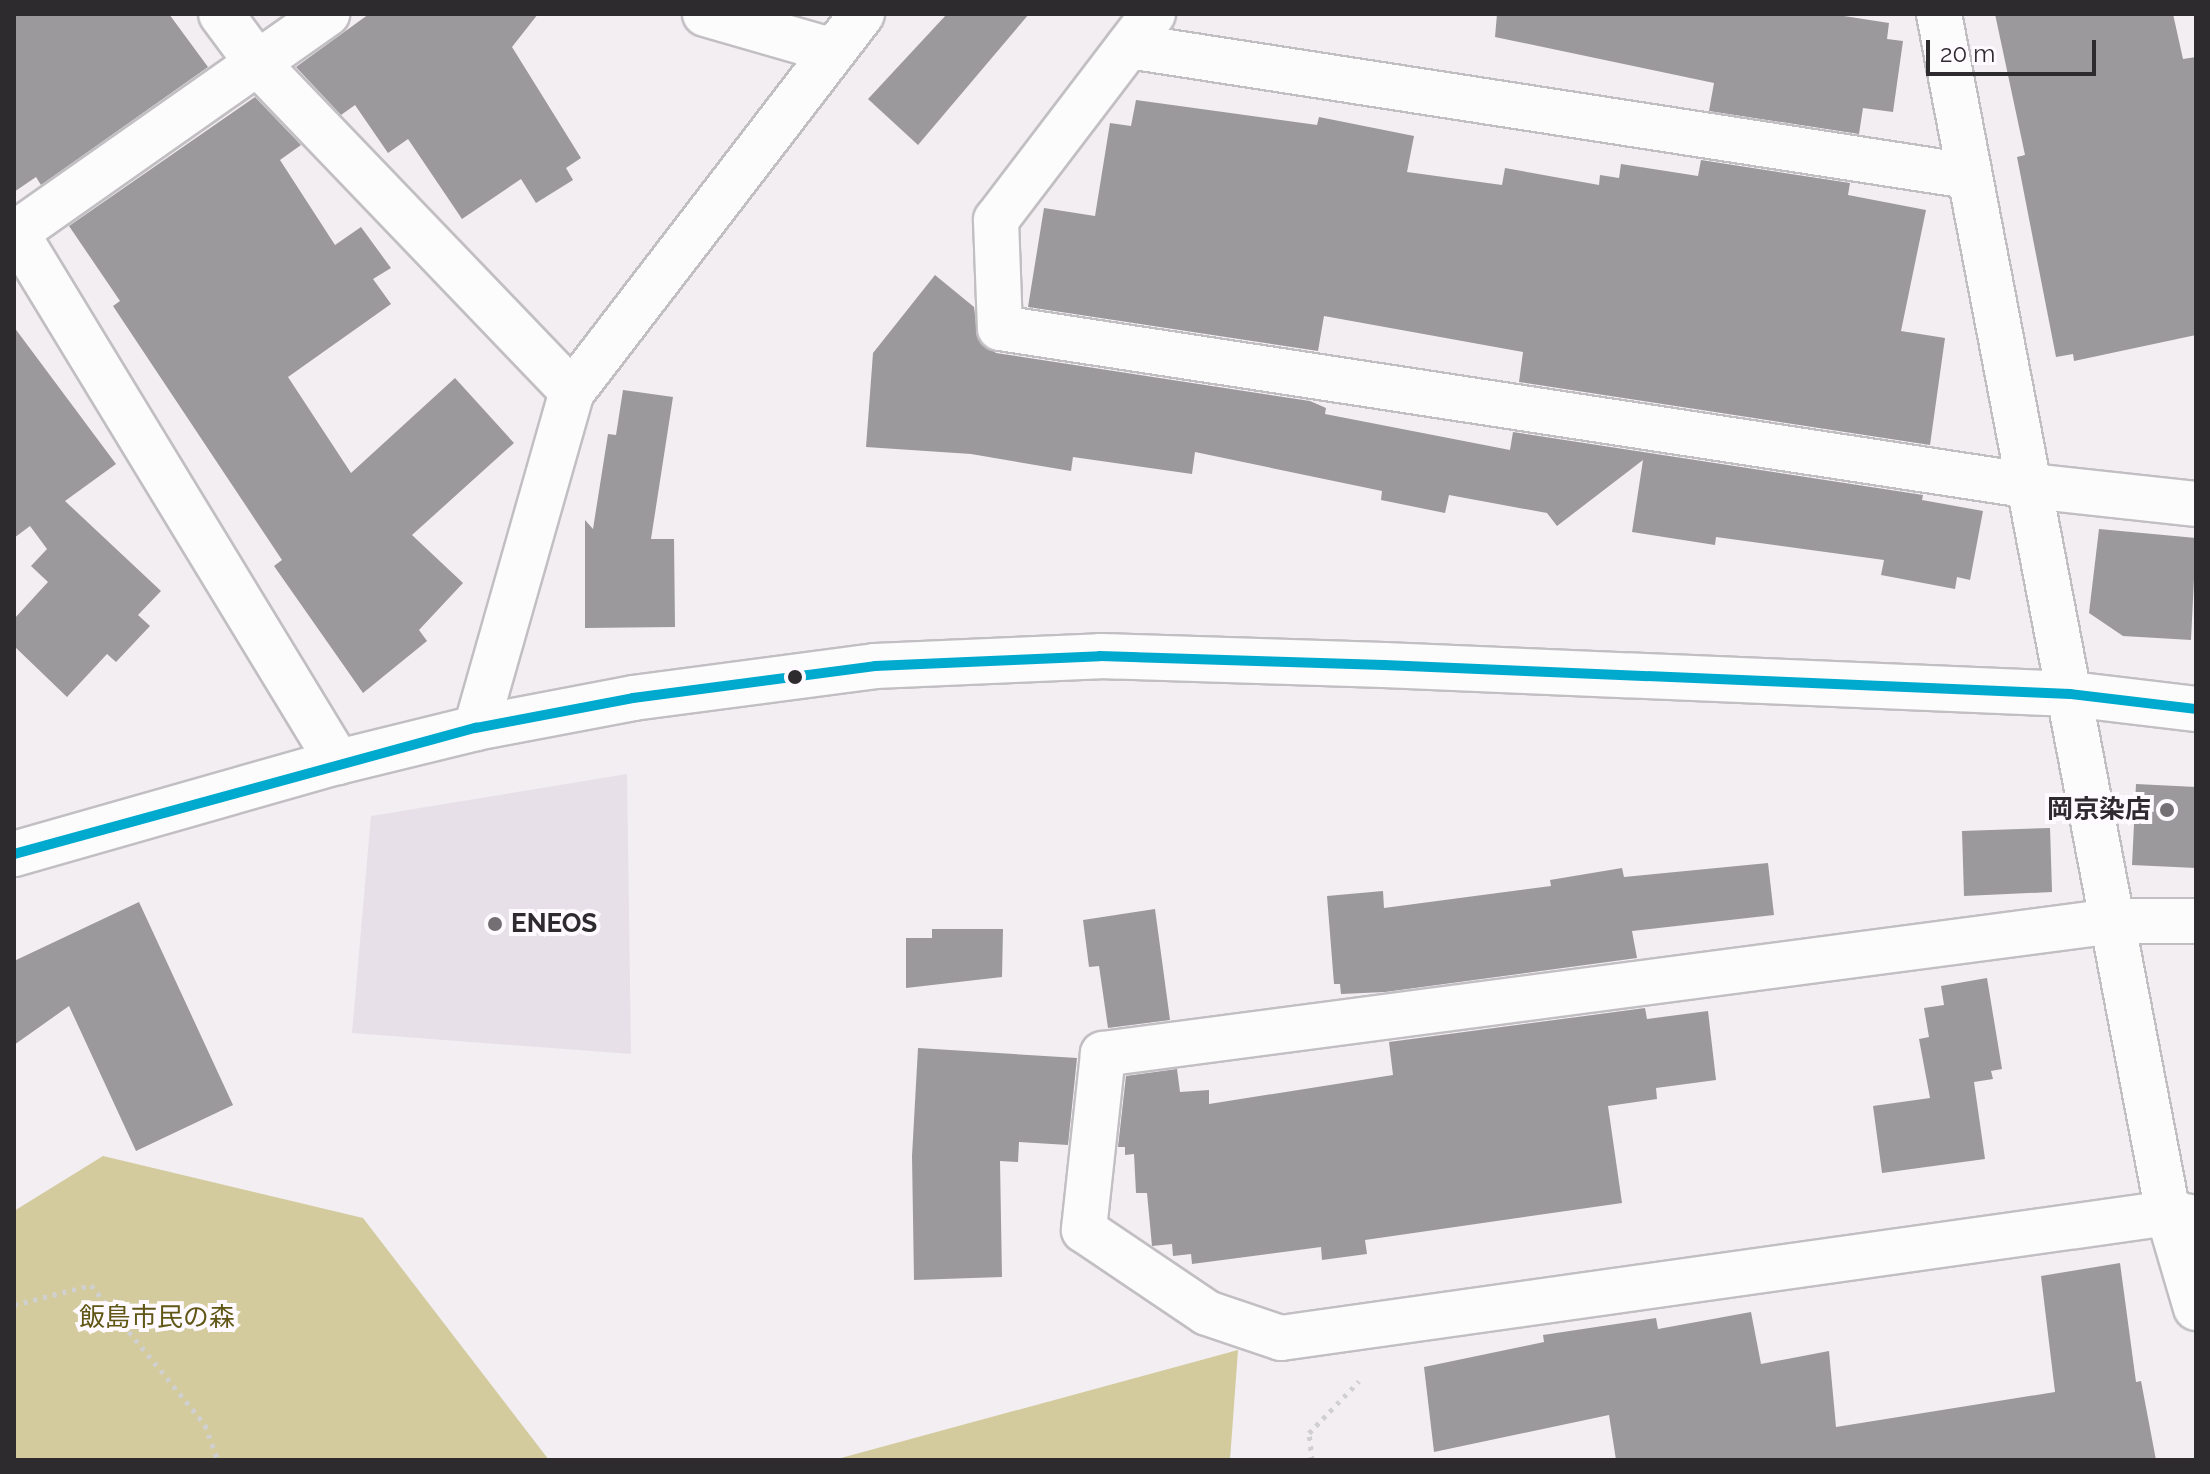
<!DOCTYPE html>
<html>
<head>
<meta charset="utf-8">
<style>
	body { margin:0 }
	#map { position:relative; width:2210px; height:1474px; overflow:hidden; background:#f2eef2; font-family:Raleway,"Noto Sans JP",sans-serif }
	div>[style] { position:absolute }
	.built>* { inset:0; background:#e8e0e9 }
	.forest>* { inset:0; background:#d3cb9d }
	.building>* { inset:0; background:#9c999c }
	.path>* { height:5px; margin-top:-2.5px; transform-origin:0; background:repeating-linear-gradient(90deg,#d1d0d1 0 4px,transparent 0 10px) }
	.roads { filter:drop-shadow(2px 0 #c2bfc3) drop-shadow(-2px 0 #c2bfc3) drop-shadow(0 2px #c2bfc3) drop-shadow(0 -2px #c2bfc3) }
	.minor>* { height:44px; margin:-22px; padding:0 22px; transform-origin:22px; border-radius:22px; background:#fdfcfd }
	.bus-1>* { height:10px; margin:-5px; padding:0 5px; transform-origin:5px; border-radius:5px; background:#00a9ce }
	.dots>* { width:22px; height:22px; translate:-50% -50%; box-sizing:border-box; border:4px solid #fffaff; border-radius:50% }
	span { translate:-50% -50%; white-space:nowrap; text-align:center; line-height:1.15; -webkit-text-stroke:8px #fffaff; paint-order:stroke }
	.poi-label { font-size:26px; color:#2e2b2e; font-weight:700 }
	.right { translate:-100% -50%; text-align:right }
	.left { translate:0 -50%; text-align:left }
	.park-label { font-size:26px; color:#605716 }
	.frame { position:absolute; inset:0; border:16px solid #2e2b2e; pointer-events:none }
	.scale { position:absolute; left:1926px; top:40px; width:170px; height:36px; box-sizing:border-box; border:4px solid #2e2b2e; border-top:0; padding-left:10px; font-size:24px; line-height:28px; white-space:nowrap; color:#2e2b2e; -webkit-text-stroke:6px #fffaff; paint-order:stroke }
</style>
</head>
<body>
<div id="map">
	<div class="built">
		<i style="clip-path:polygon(627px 774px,631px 1054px,352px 1033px,371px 816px)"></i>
	</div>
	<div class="forest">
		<i style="clip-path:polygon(103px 1156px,363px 1218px,549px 1460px,14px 1460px,14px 1211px)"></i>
		<i style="clip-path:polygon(1238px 1350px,1230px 1460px,836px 1460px,841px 1458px)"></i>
	</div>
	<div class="building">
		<i style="clip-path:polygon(14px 14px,169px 14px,208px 67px,41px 185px,36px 177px,14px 192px)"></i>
		<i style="clip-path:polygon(369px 14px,538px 14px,512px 47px,581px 158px,566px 168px,573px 180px,536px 203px,521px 179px,462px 219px,408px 139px,388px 153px,355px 105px,341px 115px,296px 67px)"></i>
		<i style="clip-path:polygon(947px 14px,1029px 14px,918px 145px,868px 99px)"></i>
		<i style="clip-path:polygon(1497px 14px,1831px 14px,1889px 23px,1887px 39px,1903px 41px,1893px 112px,1863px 108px,1859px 134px,1709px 111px,1714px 83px,1495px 37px)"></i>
		<i style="clip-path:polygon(1995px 14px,2173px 14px,2183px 59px,2196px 57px,2196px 335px,2074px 361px,2073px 354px,2056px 357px,2017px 157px,2025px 155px)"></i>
		<i style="clip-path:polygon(255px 97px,301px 145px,280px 160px,335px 245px,361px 227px,391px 268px,373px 279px,391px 304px,288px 377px,351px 473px,455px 378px,514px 443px,412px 535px,463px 583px,419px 630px,427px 641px,363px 693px,274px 566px,282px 560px,113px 306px,120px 301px,69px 226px)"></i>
		<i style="clip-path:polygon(1136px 100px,1317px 125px,1319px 117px,1414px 136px,1407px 172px,1502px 185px,1505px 168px,1599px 185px,1600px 175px,1619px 178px,1621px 164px,1698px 176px,1701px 160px,1850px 183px,1848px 195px,1926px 210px,1901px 331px,1945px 338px,1930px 445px,1519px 382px,1523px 352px,1324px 316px,1318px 351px,1028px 307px,1044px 208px,1095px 216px,1110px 123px,1131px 126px)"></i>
		<i style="clip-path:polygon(935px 275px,974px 307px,978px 339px,996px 353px,1310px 401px,1326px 408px,1325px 414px,1510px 450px,1513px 432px,1923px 495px,1922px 500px,1983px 511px,1970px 580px,1957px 577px,1955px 589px,1881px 575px,1884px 560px,1716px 537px,1715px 545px,1632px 532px,1643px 460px,1557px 526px,1547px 513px,1449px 495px,1445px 513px,1381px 500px,1382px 491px,1195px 452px,1192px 474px,1073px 457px,1071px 471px,971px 454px,866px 447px,873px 353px)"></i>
		<i style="clip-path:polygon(14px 327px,116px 464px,65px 501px,161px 591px,138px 615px,150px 626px,116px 662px,107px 654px,67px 697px,14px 646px,14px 619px,48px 582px,31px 566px,47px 549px,30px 526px,14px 538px)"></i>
		<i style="clip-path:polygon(623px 390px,673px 397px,651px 539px,674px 539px,675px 627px,585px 628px,585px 520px,593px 529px,608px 434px,616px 435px)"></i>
		<i style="clip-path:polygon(2099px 529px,2196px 538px,2191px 640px,2123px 636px,2089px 613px)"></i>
		<i style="clip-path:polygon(2136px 784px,2196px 787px,2196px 868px,2132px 865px)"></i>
		<i style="clip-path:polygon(2050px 828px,2052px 892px,1964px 896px,1962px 831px)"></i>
		<i style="clip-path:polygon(1768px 863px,1774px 915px,1632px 931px,1637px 958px,1385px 992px,1341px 994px,1340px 984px,1334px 984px,1327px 896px,1383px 891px,1384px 908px,1551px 886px,1550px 880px,1622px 868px,1624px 877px)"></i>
		<i style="clip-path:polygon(139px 902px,233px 1105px,136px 1151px,69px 1006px,14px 1045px,14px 961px)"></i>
		<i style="clip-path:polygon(1155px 909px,1170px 1020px,1108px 1028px,1099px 966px,1089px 967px,1083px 920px)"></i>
		<i style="clip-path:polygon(932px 929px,1003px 929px,1002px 977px,906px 988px,906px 938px,932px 938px)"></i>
		<i style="clip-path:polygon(1987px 978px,2002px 1069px,1991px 1071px,1993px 1079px,1974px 1082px,1985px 1159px,1882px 1173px,1873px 1106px,1930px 1098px,1919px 1039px,1929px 1037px,1924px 1008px,1944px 1005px,1941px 986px)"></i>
		<i style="clip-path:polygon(1645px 1008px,1647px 1019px,1708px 1011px,1716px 1080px,1656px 1088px,1657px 1099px,1608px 1106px,1622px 1203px,1365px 1240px,1367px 1254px,1322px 1260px,1321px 1247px,1192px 1264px,1191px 1254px,1173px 1256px,1172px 1244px,1152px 1246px,1147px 1193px,1136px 1193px,1134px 1154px,1125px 1155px,1125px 1147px,1118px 1147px,1126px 1076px,1177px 1069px,1180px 1092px,1209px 1090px,1209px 1104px,1393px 1075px,1389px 1042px)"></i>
		<i style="clip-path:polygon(918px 1048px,1077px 1058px,1068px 1145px,1019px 1142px,1018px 1162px,1000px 1161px,1002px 1277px,914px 1280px,912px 1156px)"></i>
		<i style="clip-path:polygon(2120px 1263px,2136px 1382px,2141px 1381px,2156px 1460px,1616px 1460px,1609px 1415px,1434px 1452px,1424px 1367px,1544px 1342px,1543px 1335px,1656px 1318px,1658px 1329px,1751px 1312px,1761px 1364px,1829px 1351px,1836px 1427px,2055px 1392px,2041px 1276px)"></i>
	</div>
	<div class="path">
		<i style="left:14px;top:1305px;width:80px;rotate:-14.6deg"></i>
		<i style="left:91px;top:1285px;width:181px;rotate:50.8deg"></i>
		<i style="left:205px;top:1425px;width:37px;rotate:70deg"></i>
		<i style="left:1312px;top:1460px;width:27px;rotate:-96deg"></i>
		<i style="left:1309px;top:1433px;width:72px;rotate:-46.1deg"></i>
	</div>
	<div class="roads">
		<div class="minor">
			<i style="left:221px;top:14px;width:62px;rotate:53.5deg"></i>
			<i style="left:258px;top:64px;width:454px;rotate:46.2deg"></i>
			<i style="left:705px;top:14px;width:133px;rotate:16.1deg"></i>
			<i style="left:1153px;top:14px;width:259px;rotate:127.3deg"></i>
			<i style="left:996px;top:220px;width:108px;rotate:87.9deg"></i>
			<i style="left:1000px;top:328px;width:1043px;rotate:8.71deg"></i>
			<i style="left:2031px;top:486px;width:166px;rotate:6.2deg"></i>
			<i style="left:1939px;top:14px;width:1221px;rotate:79.19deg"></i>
			<i style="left:2168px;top:1213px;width:99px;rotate:73.6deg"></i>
			<i style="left:1129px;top:46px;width:849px;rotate:8.81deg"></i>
			<i style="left:14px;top:229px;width:624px;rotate:58.71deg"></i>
			<i style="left:14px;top:234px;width:383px;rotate:-35.1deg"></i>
			<i style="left:476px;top:728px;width:349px;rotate:-74.1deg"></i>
			<i style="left:572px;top:392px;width:476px;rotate:-52.5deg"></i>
			<i style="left:14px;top:854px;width:337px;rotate:-15.9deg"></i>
			<i style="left:338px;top:762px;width:142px;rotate:-13.8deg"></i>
			<i style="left:476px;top:728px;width:160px;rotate:-10.8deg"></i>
			<i style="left:633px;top:698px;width:244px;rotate:-7.5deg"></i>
			<i style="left:875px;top:666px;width:225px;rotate:-2.5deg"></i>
			<i style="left:1100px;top:656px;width:284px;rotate:1.8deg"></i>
			<i style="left:1384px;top:665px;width:687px;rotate:2.42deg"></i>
			<i style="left:2070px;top:694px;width:127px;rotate:6.8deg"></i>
			<i style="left:2196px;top:921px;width:83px;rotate:180deg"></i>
			<i style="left:2113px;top:921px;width:1019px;rotate:172.5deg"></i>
			<i style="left:1103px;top:1054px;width:177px;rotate:96.2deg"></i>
			<i style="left:1084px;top:1230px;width:148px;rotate:34deg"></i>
			<i style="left:1207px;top:1313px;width:78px;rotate:18.7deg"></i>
			<i style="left:1281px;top:1338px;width:896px;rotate:-8.02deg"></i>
			<i style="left:2168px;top:1213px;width:28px;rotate:10deg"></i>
		</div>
	</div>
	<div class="bus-1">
		<i style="left:14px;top:854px;width:479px;rotate:-15.3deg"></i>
		<i style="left:476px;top:728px;width:160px;rotate:-10.8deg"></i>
		<i style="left:633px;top:698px;width:244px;rotate:-7.5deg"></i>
		<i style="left:875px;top:666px;width:225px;rotate:-2.5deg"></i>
		<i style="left:1100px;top:656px;width:284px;rotate:1.8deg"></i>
		<i style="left:1384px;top:665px;width:687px;rotate:2.42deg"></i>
		<i style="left:2070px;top:694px;width:127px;rotate:6.8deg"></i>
	</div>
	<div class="dots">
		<i style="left:795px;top:677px;background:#2e2b2e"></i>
		<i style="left:2167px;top:810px;background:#736f73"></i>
		<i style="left:495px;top:924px;background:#736f73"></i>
	</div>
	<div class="poi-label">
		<span class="right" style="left:2151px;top:810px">岡京染店</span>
		<span class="left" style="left:511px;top:924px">ENEOS</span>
	</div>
	<div class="park-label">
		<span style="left:157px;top:1318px">飯島市民の森</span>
	</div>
	<div class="frame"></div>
	<div class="scale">20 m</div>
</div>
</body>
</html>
